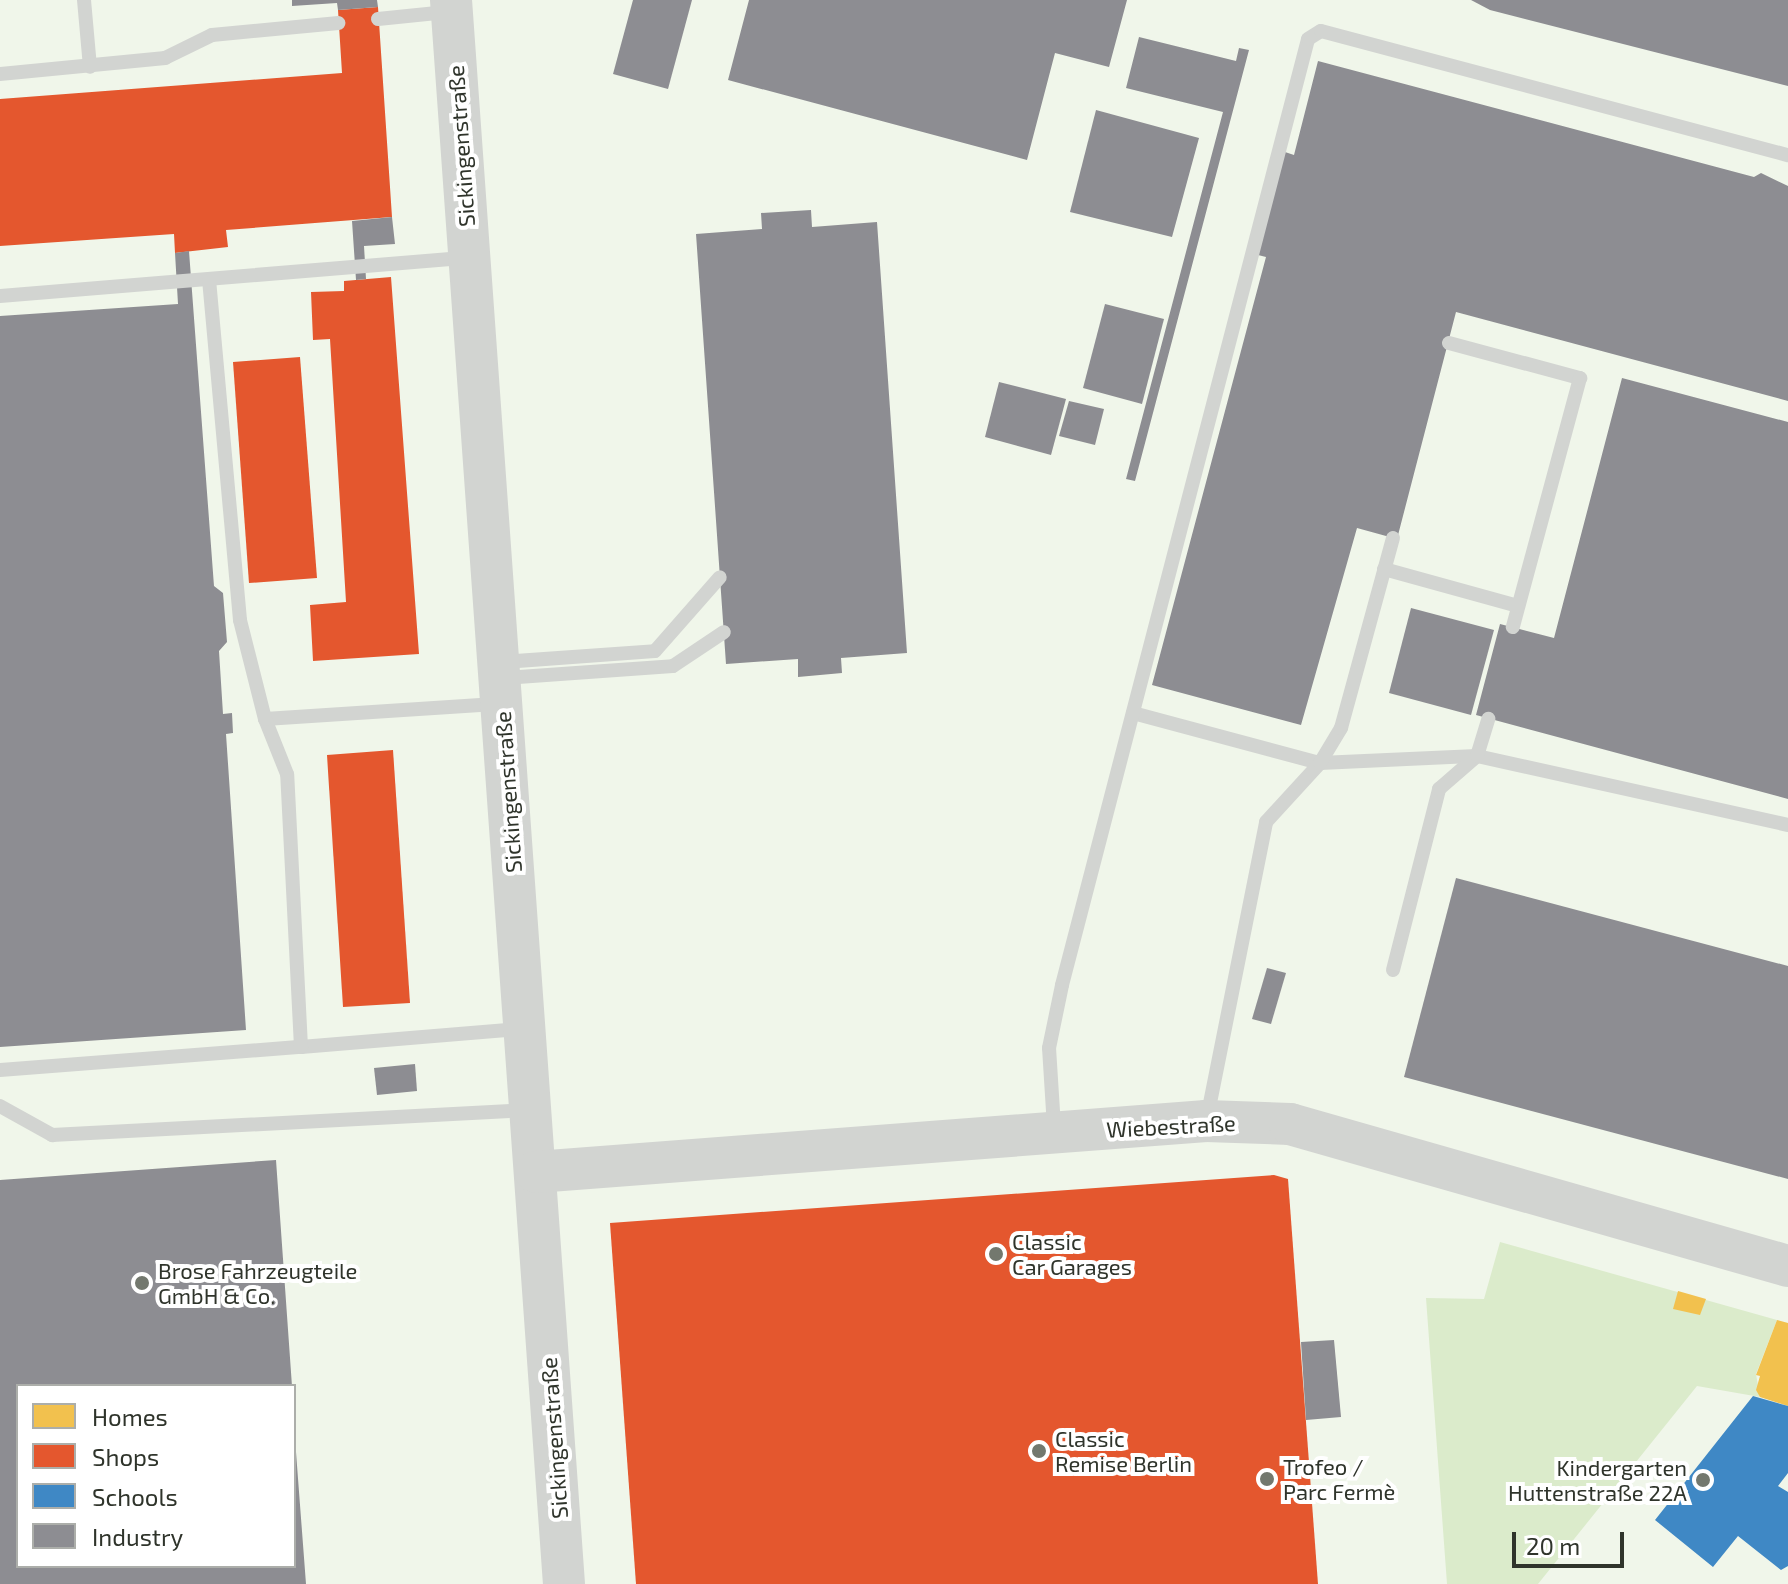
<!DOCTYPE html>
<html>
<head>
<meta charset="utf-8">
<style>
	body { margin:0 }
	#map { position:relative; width:1788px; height:1584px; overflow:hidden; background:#f0f6ea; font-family:"Exo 2",sans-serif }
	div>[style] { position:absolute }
	.green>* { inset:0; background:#dbebcb }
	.homes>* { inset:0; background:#f2c14e }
	.shops>* { inset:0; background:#e4572e }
	.schools>* { inset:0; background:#3f88c5 }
	.industry>* { inset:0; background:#8d8d92 }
	.lane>* { height:14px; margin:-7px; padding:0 7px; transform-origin:7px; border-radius:7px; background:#d2d4d1 }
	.secondary>* { height:42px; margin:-21px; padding:0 21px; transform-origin:21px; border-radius:21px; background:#d2d4d1 }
	.dots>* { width:22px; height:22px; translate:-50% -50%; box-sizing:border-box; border:4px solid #fff; border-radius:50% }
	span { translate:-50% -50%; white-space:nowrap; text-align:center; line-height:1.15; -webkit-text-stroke:8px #fff; paint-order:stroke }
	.street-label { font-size:22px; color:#2f342b }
	.poi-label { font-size:22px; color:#2f342b }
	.left { translate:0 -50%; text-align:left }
	.right { translate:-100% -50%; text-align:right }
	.legend { position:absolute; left:16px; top:1384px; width:280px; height:184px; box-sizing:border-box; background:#fff; border:2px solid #acaeaa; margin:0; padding:10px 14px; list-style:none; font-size:24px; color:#2f342b }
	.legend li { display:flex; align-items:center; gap:16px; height:40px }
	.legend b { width:40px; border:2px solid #acaeaa }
	.scale { position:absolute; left:1512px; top:1532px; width:112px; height:36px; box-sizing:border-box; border:4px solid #2f342b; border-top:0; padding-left:10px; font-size:24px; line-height:28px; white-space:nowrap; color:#2f342b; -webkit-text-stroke:6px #fff; paint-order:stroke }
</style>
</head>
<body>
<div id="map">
	<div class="green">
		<i style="clip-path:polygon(1500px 1242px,1777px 1320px,1756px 1374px,1760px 1397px,1697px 1386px,1538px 1584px,1447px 1584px,1426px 1298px,1484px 1299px)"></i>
	</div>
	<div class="homes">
		<i style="clip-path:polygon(1678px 1291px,1706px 1299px,1700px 1315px,1673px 1309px)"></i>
		<i style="clip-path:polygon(1777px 1320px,1788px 1323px,1788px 1406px,1760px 1397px,1756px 1390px,1760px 1376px,1756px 1375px)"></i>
	</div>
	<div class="shops">
		<i style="clip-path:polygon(378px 7px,392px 217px,226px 230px,228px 247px,175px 253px,174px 234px,0 246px,0 99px,342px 73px,338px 10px)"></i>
		<i style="clip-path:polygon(391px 277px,419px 654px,313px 661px,310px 605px,346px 602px,330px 339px,313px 340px,311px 292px,344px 291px,344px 281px)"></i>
		<i style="clip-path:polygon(300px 357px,317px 578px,249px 583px,233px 362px)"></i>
		<i style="clip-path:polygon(393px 750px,410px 1003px,343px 1007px,327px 755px)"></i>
		<i style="clip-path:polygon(1274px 1175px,1288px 1179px,1318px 1584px,636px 1584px,610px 1223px)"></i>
	</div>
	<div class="schools">
		<i style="clip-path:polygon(1753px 1396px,1788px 1406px,1788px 1473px,1778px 1486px,1788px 1492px,1788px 1566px,1781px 1570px,1738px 1536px,1713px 1567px,1655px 1520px)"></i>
	</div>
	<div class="industry">
		<i style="clip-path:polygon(292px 0,377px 0,378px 7px,338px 10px,337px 3px,292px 6px)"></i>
		<i style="clip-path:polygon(633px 0,692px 0,668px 89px,613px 74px)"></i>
		<i style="clip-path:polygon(749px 0,1127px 0,1109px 67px,1055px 53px,1027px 160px,728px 80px)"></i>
		<i style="clip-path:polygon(1471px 0,1788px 0,1788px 86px,1490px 10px)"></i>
		<i style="clip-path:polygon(1139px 37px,1236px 61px,1239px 48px,1249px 50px,1135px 481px,1126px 479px,1223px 112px,1126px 88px)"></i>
		<i style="clip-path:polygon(1318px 61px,1754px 177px,1761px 173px,1788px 186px,1788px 401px,1456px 312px,1397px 539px,1357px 528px,1301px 725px,1152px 685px,1266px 257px,1258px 255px,1285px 152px,1294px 155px)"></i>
		<i style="clip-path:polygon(1096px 110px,1199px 138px,1172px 237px,1070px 212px)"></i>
		<i style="clip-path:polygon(811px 210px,812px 227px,877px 222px,907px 653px,841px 658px,842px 673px,798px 677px,798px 659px,726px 664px,696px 234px,762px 229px,761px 213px)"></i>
		<i style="clip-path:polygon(392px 217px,395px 244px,364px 246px,366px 279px,356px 280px,352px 221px)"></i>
		<i style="clip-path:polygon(189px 251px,214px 586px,223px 593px,227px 642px,219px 651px,223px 714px,232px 713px,233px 733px,226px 734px,246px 1030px,0 1047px,0 316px,178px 304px,175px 253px)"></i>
		<i style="clip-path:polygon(1105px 304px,1164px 319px,1142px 404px,1083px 388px)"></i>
		<i style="clip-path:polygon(1622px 378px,1788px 422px,1788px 799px,1476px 715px,1500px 624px,1554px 638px)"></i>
		<i style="clip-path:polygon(999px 382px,1066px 399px,1051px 455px,985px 437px)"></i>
		<i style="clip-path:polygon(1069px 401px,1104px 409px,1095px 445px,1059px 436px)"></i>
		<i style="clip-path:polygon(1411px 608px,1494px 630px,1471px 715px,1389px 693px)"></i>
		<i style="clip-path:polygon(1456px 878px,1788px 966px,1788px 1179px,1404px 1077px)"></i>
		<i style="clip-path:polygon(1267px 968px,1286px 973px,1271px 1024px,1252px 1019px)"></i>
		<i style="clip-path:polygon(415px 1064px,417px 1091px,377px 1095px,374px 1068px)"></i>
		<i style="clip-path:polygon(276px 1160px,292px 1386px,18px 1386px,18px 1566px,294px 1566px,296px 1452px,306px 1584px,0 1584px,0 1180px)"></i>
		<i style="clip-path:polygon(1334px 1340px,1341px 1417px,1306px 1420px,1301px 1342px)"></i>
	</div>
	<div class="lane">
		<i style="left:84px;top:0;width:67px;rotate:84.9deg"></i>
		<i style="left:378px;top:19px;width:69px;rotate:-5.8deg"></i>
		<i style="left:0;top:74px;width:166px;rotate:-5.5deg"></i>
		<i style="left:165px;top:58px;width:52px;rotate:-26.1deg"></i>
		<i style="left:212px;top:35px;width:127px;rotate:-5.4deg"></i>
		<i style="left:0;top:296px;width:467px;rotate:-4.7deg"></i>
		<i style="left:1449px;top:343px;width:136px;rotate:15deg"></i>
		<i style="left:1580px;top:378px;width:258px;rotate:105.1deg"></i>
		<i style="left:1384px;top:569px;width:139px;rotate:15.4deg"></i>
		<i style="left:503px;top:662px;width:152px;rotate:-4.1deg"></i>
		<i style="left:655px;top:651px;width:98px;rotate:-48.7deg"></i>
		<i style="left:503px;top:678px;width:170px;rotate:-4deg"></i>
		<i style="left:673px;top:666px;width:61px;rotate:-33.7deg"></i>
		<i style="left:1133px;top:713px;width:194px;rotate:15deg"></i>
		<i style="left:1320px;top:763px;width:157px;rotate:-2.6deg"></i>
		<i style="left:1477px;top:756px;width:319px;rotate:12.5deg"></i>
		<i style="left:265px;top:719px;width:231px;rotate:-3.7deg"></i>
		<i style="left:1393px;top:970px;width:187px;rotate:-75.7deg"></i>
		<i style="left:1439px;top:789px;width:50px;rotate:-41deg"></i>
		<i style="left:1477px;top:756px;width:39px;rotate:-73deg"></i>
		<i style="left:301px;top:1047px;width:220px;rotate:-4.7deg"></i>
		<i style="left:0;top:1070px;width:302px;rotate:-4.4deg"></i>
		<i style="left:301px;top:1047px;width:273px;rotate:-92.9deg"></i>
		<i style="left:287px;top:774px;width:59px;rotate:-111.8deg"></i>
		<i style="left:265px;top:719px;width:102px;rotate:-104.2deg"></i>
		<i style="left:240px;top:620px;width:341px;rotate:-95.2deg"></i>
		<i style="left:0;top:1106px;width:60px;rotate:29.1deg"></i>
		<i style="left:52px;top:1135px;width:476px;rotate:-3deg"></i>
		<i style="left:1207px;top:1118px;width:302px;rotate:-78.7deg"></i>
		<i style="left:1266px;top:822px;width:80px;rotate:-47.5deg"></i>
		<i style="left:1320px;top:763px;width:41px;rotate:-59deg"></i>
		<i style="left:1341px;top:728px;width:197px;rotate:-74.7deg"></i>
		<i style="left:1054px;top:1127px;width:79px;rotate:-93.6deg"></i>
		<i style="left:1049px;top:1048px;width:64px;rotate:-78.3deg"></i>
		<i style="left:1062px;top:985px;width:977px;rotate:-75.42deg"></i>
		<i style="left:1308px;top:39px;width:15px;rotate:-32deg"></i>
		<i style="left:1321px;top:31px;width:483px;rotate:14.9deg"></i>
	</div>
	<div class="secondary">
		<i style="left:451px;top:0;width:1588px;rotate:85.92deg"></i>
		<i style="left:536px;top:1172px;width:672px;rotate:-4.35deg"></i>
		<i style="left:1206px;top:1121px;width:84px;rotate:2deg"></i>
		<i style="left:1290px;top:1124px;width:518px;rotate:15.92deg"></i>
	</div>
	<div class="dots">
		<i style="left:996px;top:1254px;background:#73786e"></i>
		<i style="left:142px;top:1283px;background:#73786e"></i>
		<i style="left:1039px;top:1451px;background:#73786e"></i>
		<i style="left:1267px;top:1479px;background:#73786e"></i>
		<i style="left:1703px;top:1480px;background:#73786e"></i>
	</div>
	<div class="street-label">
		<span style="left:461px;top:146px;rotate:-94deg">Sickingenstraße</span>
		<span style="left:508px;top:792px;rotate:-94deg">Sickingenstraße</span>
		<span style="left:1171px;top:1126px;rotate:-3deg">Wiebestraße</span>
		<span style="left:554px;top:1438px;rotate:-94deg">Sickingenstraße</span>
	</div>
	<div class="poi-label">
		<span class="left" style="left:1012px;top:1254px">Classic<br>Car Garages</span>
		<span class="left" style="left:158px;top:1283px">Brose Fahrzeugteile<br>GmbH &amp; Co.</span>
		<span class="left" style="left:1055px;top:1451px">Classic<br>Remise Berlin</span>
		<span class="left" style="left:1283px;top:1479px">Trofeo /<br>Parc Fermè</span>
		<span class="right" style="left:1687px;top:1480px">Kindergarten<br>Huttenstraße 22A</span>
	</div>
	<ul class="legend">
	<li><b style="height:22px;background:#f2c14e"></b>Homes</li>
	<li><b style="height:22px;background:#e4572e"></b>Shops</li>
	<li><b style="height:22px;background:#3f88c5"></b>Schools</li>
	<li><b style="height:22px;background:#8d8d92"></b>Industry</li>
	</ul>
	<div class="scale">20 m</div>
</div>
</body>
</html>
